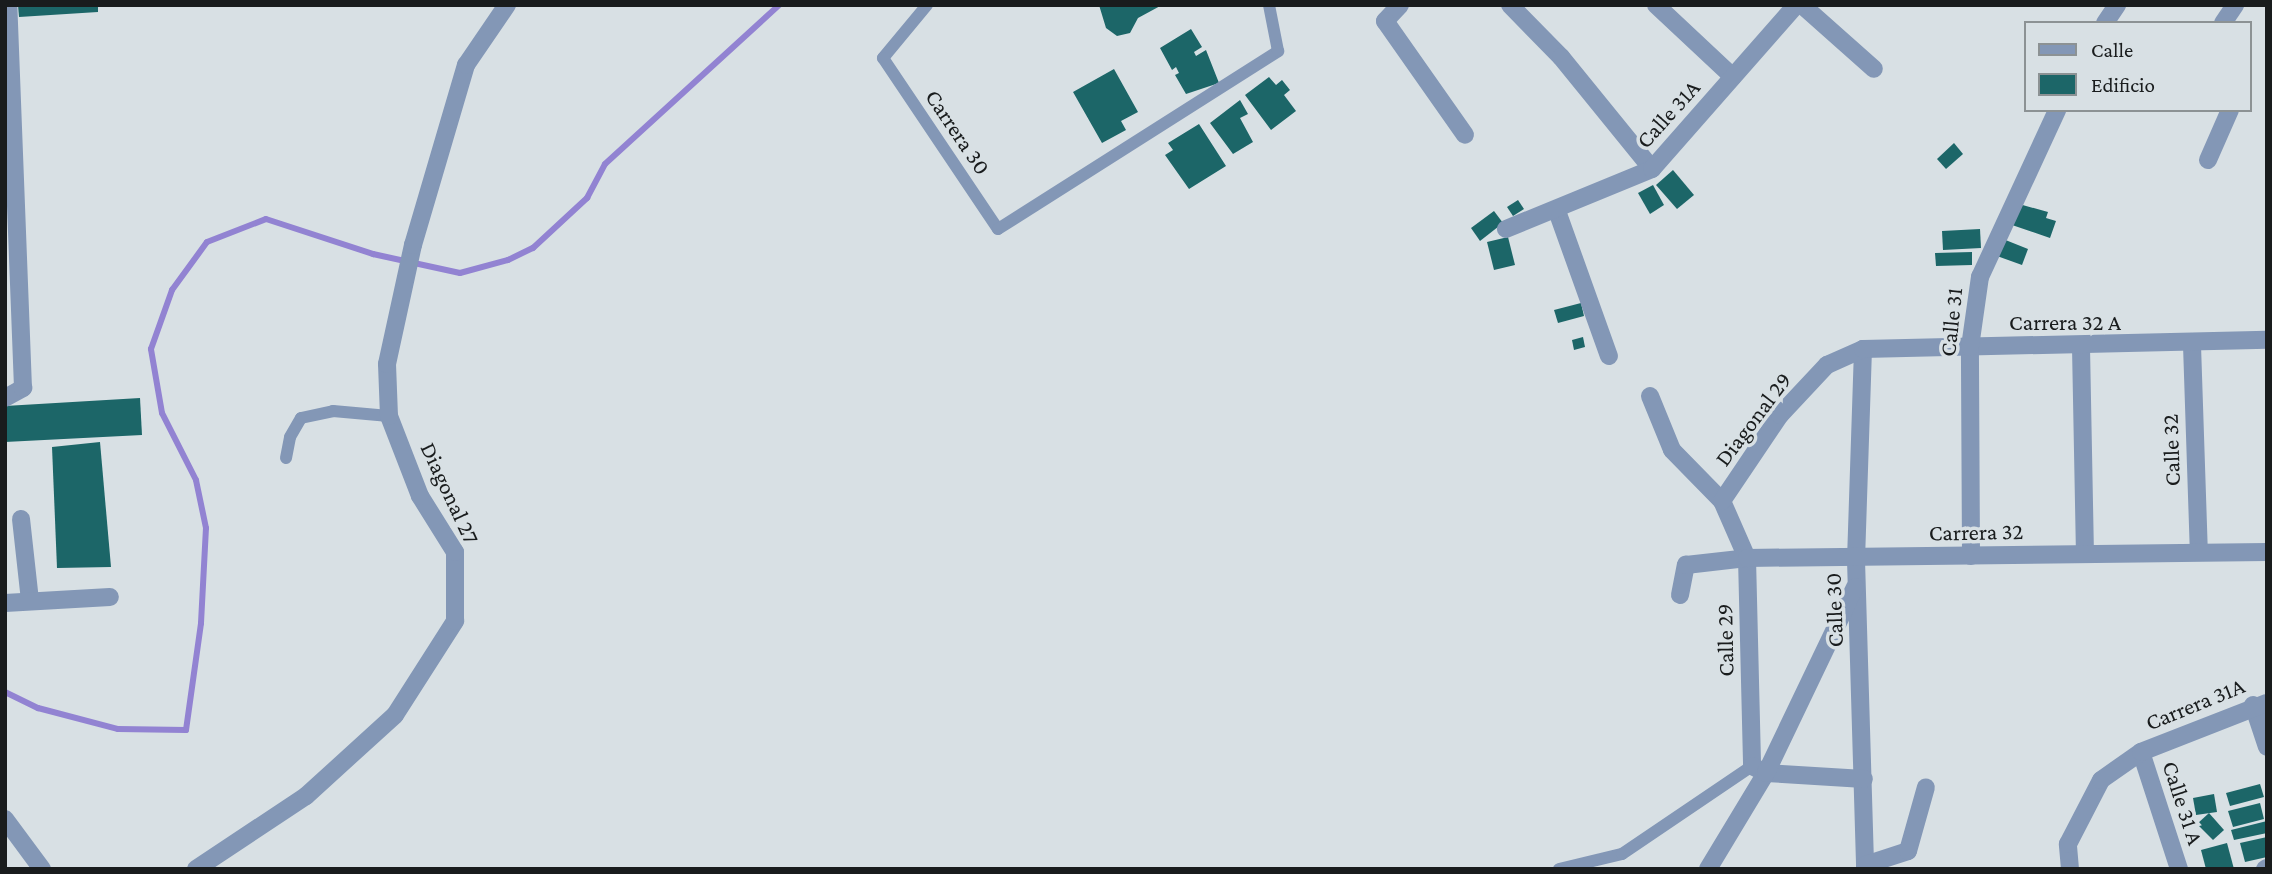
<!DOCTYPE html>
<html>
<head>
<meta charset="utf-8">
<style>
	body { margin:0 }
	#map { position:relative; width:2272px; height:874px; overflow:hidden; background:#d8e0e4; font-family:"Crimson Pro",serif }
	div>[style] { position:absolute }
	.stream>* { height:6px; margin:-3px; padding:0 3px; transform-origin:3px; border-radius:3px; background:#9283d2 }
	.building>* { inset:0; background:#1c6668 }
	.service>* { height:12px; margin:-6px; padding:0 6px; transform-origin:6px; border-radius:6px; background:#8397b6 }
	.minor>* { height:18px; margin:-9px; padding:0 9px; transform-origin:9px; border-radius:9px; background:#8397b6 }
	span { translate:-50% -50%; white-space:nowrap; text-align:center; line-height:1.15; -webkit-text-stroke:7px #d8e0e4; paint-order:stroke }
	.street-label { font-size:23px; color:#191c1d }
	.frame { position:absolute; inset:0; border:7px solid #191c1d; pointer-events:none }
	.legend { position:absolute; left:2024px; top:21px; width:228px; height:91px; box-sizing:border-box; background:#d8e0e4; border:2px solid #8c9294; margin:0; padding:9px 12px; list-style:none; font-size:21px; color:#191c1d }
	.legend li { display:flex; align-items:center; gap:14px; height:35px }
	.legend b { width:35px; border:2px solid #8c9294 }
</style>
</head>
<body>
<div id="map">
	<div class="stream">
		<i style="left:5px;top:692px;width:37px;rotate:26deg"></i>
		<i style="left:38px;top:708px;width:83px;rotate:14.7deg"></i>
		<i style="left:118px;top:729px;width:68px;rotate:0.8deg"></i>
		<i style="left:186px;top:730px;width:108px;rotate:-82deg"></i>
		<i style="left:201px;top:623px;width:95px;rotate:-87deg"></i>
		<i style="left:206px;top:528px;width:49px;rotate:-101.8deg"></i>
		<i style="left:196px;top:480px;width:75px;rotate:-116.9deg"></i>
		<i style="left:162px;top:413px;width:65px;rotate:-99.8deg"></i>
		<i style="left:151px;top:349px;width:63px;rotate:-70.4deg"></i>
		<i style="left:172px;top:290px;width:59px;rotate:-53.9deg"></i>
		<i style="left:207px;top:242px;width:63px;rotate:-21.3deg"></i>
		<i style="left:266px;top:219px;width:113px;rotate:18.1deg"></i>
		<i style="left:373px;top:254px;width:89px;rotate:12.3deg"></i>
		<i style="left:460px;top:273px;width:50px;rotate:-15.2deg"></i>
		<i style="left:508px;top:260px;width:28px;rotate:-26deg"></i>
		<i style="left:533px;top:248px;width:74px;rotate:-42.8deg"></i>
		<i style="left:587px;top:198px;width:38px;rotate:-62deg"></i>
		<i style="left:605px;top:164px;width:236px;rotate:-42.4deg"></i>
	</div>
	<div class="building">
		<i style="clip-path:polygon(18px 5px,98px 5px,98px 12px,19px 17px)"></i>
		<i style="clip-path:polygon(1099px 5px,1162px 5px,1138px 18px,1130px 33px,1117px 36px,1106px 28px)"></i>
		<i style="clip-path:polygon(1191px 29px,1202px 47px,1194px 52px,1196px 56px,1206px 50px,1219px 83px,1186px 94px,1175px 75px,1179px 73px,1176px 67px,1172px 70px,1160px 48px)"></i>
		<i style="clip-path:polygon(1114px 69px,1138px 112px,1121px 121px,1126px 130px,1102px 143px,1073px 92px)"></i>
		<i style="clip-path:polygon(1269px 77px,1276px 85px,1282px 80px,1290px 90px,1284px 95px,1296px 111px,1271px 130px,1245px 95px)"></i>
		<i style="clip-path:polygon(1240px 100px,1248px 114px,1240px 118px,1253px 142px,1233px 154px,1210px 123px)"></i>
		<i style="clip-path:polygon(1199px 124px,1226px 166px,1189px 189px,1165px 155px,1173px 150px,1168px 143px)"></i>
		<i style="clip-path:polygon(1954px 143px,1963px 154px,1946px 169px,1937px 159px)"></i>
		<i style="clip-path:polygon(1673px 170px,1694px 195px,1677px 209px,1656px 185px)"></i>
		<i style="clip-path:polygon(1653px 185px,1664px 205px,1650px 214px,1638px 193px)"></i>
		<i style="clip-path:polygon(1518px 200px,1524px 209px,1513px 216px,1507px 207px)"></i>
		<i style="clip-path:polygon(2019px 204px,2048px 212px,2046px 218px,2056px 221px,2050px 238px,2012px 225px)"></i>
		<i style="clip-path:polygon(1494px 211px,1503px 223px,1480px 241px,1471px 228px)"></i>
		<i style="clip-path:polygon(1980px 229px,1981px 248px,1943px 250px,1942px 231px)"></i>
		<i style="clip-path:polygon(1508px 237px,1515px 265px,1494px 270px,1487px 242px)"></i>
		<i style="clip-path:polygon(2003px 239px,2028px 249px,2022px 265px,1997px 256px)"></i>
		<i style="clip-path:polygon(1972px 252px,1972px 265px,1936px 266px,1935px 253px)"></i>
		<i style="clip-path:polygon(1581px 303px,1584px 316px,1558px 323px,1554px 310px)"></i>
		<i style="clip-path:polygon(1583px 337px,1585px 347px,1574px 350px,1572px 340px)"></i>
		<i style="clip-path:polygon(140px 398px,142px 435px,5px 442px,5px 406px)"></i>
		<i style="clip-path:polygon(100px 442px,111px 567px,57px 568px,52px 447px)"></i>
		<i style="clip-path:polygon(2260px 784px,2264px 797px,2230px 806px,2226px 793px)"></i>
		<i style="clip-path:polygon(2214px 794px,2217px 812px,2196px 815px,2193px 798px)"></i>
		<i style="clip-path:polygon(2260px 803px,2264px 819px,2233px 827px,2228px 811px)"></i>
		<i style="clip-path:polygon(2209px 813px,2224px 830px,2213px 840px,2197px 824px)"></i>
		<i style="clip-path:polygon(2267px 821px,2267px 833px,2234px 840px,2231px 830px)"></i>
		<i style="clip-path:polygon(2267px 837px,2267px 857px,2245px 862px,2240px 843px)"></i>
		<i style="clip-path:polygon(2227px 843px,2234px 869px,2206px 869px,2201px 850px)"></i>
	</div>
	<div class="service">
		<i style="left:927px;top:5px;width:69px;rotate:129.7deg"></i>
		<i style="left:883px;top:58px;width:206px;rotate:56.1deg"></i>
		<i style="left:998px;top:229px;width:332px;rotate:-32.4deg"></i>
		<i style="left:1278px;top:51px;width:47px;rotate:-101.1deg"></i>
		<i style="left:286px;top:458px;width:21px;rotate:-79deg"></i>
		<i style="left:290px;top:437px;width:22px;rotate:-60deg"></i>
		<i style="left:301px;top:418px;width:33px;rotate:-12deg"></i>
		<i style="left:333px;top:411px;width:56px;rotate:5.1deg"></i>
		<i style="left:1559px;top:869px;width:65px;rotate:-13.4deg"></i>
		<i style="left:1622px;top:854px;width:157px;rotate:-34.1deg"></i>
	</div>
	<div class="minor">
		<i style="left:1400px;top:5px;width:22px;rotate:133deg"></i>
		<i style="left:1385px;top:21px;width:139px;rotate:54.9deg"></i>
		<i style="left:1510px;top:5px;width:73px;rotate:45.6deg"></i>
		<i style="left:1561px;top:57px;width:144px;rotate:50.9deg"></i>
		<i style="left:1656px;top:5px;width:105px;rotate:43.1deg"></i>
		<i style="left:1802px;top:5px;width:96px;rotate:41.6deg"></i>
		<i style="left:2105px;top:23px;width:22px;rotate:-56deg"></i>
		<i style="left:2223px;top:23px;width:22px;rotate:-56deg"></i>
		<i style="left:2208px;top:160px;width:55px;rotate:-66.3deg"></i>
		<i style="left:1557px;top:211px;width:154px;rotate:70.3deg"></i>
		<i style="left:1506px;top:229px;width:158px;rotate:-22.3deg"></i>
		<i style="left:1652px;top:169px;width:218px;rotate:-48.7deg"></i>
		<i style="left:2192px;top:345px;width:207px;rotate:88.1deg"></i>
		<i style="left:2081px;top:347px;width:207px;rotate:88.9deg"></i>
		<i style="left:1863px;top:349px;width:211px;rotate:91.9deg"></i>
		<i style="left:1856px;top:560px;width:309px;rotate:88.3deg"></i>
		<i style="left:1650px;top:396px;width:58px;rotate:67.8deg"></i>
		<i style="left:1672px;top:450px;width:71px;rotate:45.6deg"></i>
		<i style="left:1722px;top:501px;width:62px;rotate:66.3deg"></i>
		<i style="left:1747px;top:558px;width:208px;rotate:88.6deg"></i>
		<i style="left:1752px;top:766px;width:16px;rotate:27deg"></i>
		<i style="left:1766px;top:773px;width:98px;rotate:3.5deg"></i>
		<i style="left:5px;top:398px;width:21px;rotate:-29deg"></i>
		<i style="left:23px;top:388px;width:383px;rotate:-92.2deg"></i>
		<i style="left:1722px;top:501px;width:104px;rotate:-56deg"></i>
		<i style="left:1780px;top:415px;width:69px;rotate:-46.8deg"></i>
		<i style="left:1827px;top:365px;width:39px;rotate:-24deg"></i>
		<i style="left:1863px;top:349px;width:404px;rotate:-1.3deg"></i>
		<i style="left:21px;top:519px;width:82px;rotate:83.7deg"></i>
		<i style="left:1971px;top:556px;width:209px;rotate:-90.3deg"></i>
		<i style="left:1970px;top:347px;width:71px;rotate:-81.9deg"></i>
		<i style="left:1980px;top:277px;width:184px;rotate:-65.2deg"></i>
		<i style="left:1680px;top:595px;width:31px;rotate:-79deg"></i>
		<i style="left:1686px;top:565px;width:61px;rotate:-6.5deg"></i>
		<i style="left:1747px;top:558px;width:520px;rotate:-0.66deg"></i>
		<i style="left:5px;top:603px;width:105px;rotate:-3.3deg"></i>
		<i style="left:2253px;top:705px;width:44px;rotate:71.6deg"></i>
		<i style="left:2141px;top:752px;width:123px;rotate:72deg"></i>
		<i style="left:5px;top:819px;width:62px;rotate:53.5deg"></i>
		<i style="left:1865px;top:865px;width:45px;rotate:-18deg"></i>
		<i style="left:1908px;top:851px;width:66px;rotate:-74.3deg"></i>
		<i style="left:196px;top:869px;width:132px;rotate:-33.6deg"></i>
		<i style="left:306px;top:796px;width:120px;rotate:-42.3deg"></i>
		<i style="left:395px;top:715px;width:112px;rotate:-57.4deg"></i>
		<i style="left:455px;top:621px;width:69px;rotate:-90deg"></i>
		<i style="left:455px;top:552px;width:66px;rotate:-122deg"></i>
		<i style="left:420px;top:496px;width:86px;rotate:-111.2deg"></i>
		<i style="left:389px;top:416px;width:52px;rotate:-92.2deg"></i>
		<i style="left:387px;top:364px;width:122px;rotate:-77.7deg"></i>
		<i style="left:413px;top:245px;width:188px;rotate:-73.6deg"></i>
		<i style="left:466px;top:65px;width:73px;rotate:-55.7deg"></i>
		<i style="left:1708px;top:869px;width:112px;rotate:-58.9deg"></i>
		<i style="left:1766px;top:773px;width:206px;rotate:-64.4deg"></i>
		<i style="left:2070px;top:869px;width:25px;rotate:-95deg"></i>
		<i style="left:2068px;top:844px;width:72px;rotate:-62.7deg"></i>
		<i style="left:2101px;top:780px;width:49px;rotate:-35deg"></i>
		<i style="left:2141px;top:752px;width:135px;rotate:-21.3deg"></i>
		<i style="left:2265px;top:869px;width:2px;rotate:-27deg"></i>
	</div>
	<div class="street-label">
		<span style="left:1668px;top:114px;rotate:-48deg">Calle 31A</span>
		<span style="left:958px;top:132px;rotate:56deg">Carrera 30</span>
		<span style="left:1951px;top:322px;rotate:-84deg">Calle 31</span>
		<span style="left:2065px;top:322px">Carrera 32 A</span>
		<span style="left:1753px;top:419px;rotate:-53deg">Diagonal 29</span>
		<span style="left:2171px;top:450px;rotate:-92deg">Calle 32</span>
		<span style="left:450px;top:493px;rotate:65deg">Diagonal 27</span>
		<span style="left:1976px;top:532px;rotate:-1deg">Carrera 32</span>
		<span style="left:1834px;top:610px;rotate:-92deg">Calle 30</span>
		<span style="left:1725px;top:640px;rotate:-91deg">Calle 29</span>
		<span style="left:2195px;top:704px;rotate:-22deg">Carrera 31A</span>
		<span style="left:2183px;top:803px;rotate:72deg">Calle 31 A</span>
	</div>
	<div class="frame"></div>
	<ul class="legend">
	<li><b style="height:9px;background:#8397b6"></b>Calle</li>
	<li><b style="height:19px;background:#1c6668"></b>Edificio</li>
	</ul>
</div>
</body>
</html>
